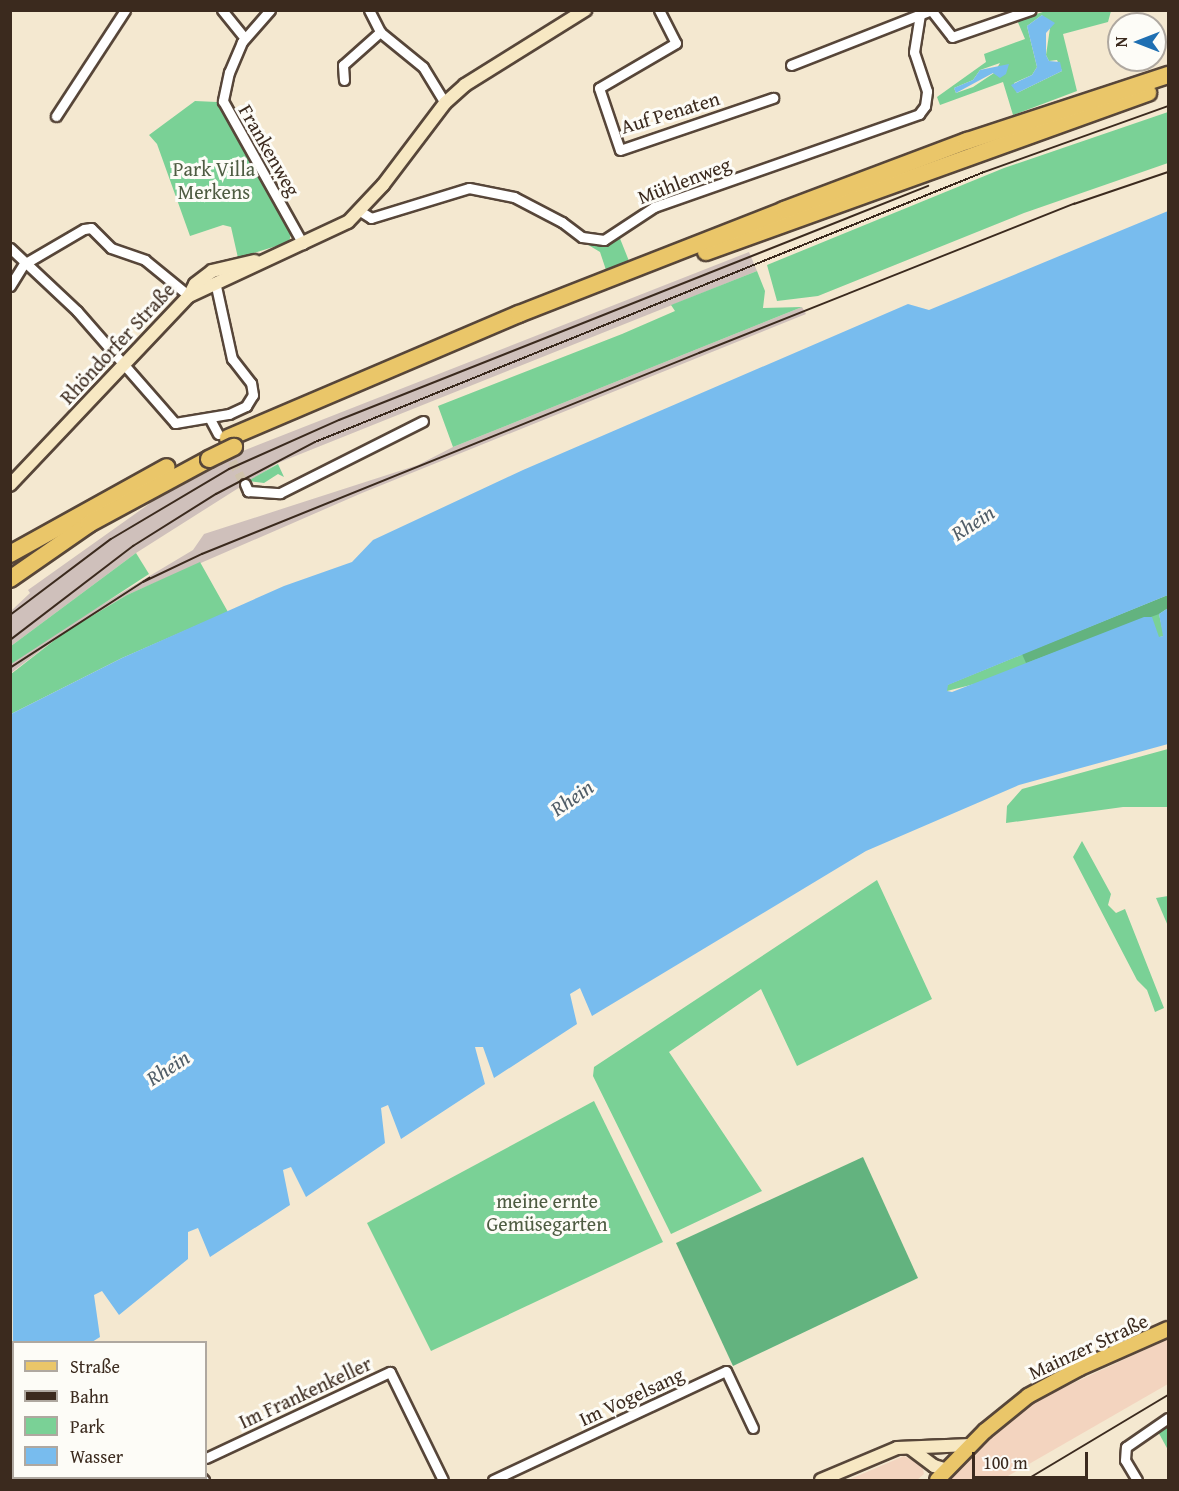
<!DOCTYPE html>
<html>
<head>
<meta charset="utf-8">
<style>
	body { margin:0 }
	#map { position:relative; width:1179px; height:1491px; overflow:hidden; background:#f4e8d0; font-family:"Gentium Book Plus",serif }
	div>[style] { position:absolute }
	.built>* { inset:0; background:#f3d4bf }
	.industrial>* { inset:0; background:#cfc0bb }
	.green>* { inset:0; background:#7ad196 }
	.forest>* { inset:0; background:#63b37f }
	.water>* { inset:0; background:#78bcee }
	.street-tunnel>* { height:9px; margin-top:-4.5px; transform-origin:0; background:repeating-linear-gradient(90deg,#cfc2ac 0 9px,transparent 0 13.5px) }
	.roads { filter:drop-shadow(2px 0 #574639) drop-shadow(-2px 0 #574639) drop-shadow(0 2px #574639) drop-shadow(0 -2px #574639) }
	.street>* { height:9px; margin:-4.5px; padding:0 4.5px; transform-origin:4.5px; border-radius:4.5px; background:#fff }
	.secondary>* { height:12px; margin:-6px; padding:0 6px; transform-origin:6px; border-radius:6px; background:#f7e8c3 }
	.primary>* { height:14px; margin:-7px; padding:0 7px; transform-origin:7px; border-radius:7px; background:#eac669 }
	.highway>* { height:16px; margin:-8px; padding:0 8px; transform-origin:8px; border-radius:8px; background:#eac669 }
	.tram>* { height:1.5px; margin:-0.75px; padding:0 0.75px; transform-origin:0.75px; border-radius:0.75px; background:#3b2a1e }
	.rail>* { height:2px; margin:-1px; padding:0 1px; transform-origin:1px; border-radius:1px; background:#3b2a1e }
	.bridges { filter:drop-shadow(2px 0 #574639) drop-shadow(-2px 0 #574639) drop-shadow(0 2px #574639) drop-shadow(0 -2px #574639) }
	.highway-bridge>* { height:16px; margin:-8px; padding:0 8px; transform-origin:8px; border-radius:8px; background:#eac669 }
	span { translate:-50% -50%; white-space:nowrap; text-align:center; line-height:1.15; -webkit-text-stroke:6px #fdfcf7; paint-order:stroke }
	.street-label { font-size:20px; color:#3b2a1e }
	.park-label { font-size:20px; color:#4e5c42 }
	.water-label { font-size:21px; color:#505d67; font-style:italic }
	.frame { position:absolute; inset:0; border:12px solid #3b2a1e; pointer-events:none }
	.legend { position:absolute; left:12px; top:1341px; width:195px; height:138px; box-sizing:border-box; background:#fdfcf7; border:2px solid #afa8a0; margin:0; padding:8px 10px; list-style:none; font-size:18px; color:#3b2a1e }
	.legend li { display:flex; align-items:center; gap:12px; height:30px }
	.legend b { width:30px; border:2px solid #afa8a0 }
	.north { position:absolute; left:1107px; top:12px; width:60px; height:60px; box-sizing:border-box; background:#fdfcf7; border:2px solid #afa8a0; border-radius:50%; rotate:270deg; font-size:16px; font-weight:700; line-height:24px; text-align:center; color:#3b2a1e }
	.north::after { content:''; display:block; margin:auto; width:21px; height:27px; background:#1f6fb2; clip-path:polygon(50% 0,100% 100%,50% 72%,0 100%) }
	.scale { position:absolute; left:972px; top:1452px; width:116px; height:27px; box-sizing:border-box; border:3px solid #3b2a1e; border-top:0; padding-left:8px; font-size:18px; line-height:21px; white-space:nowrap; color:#3b2a1e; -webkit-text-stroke:4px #fdfcf7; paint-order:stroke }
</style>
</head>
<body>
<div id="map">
	<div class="built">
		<i style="clip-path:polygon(1168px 1339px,1168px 1384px,1001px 1480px,949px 1480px,994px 1434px,1037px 1400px)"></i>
		<i style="clip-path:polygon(904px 1456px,922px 1465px,924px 1474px,917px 1480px,848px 1480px)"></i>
	</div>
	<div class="industrial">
		<i style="clip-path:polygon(749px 252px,757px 271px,278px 463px,136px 553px,11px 646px,11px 611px,30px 593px,28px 590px,149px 504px,156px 492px,225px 458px)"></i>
		<i style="clip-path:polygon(802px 307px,806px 314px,362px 493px,127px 595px,65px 632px,11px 673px,11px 664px,41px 641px,193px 550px,204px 534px,418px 465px,453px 447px)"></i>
	</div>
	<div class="green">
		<i style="clip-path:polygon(evenodd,1046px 11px,1111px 11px,1108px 22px,1063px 34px,1077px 91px,1013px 115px,1003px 82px,940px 105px,937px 97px,986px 62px,984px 54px,1025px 39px,1017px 20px,1046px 11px,1042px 15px,1050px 28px,1046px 55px,1049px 61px,1057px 60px,1062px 71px,1017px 93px,1014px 83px,1032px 75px,1037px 67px,1027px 26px,1042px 15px,1046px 11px,1000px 63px,994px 73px,973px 87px,956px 93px,954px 88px,973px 80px,980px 70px,1000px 63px)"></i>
		<i style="clip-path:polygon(195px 101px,217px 102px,292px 230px,289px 242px,238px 258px,231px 227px,223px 225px,190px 236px,157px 144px,149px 135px)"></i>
		<i style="clip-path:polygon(1168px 112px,1168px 163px,1024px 213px,818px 296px,777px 301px,767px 265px,1004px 168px)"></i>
		<i style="clip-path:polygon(619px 236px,629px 261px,606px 270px,600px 252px,585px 243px,605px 244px)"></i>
		<i style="clip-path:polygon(757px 271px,765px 291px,763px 308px,802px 307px,453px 447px,438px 406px,622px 334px,675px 311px,671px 305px)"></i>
		<i style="clip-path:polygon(278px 464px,284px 477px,278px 474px,264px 483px,248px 481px)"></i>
		<i style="clip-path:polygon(136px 553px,149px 574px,11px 664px,11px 646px)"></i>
		<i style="clip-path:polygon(200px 562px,228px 612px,122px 658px,11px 714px,11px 674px,65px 632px,127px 595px)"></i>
		<i style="clip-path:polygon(1168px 595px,1168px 608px,1159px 614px,1164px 636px,947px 691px,947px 685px)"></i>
		<i style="clip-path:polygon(1168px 749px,1168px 807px,1123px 807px,1006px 823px,1007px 806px,1022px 789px)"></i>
		<i style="clip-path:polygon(1082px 841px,1111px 894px,1108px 905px,1116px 913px,1125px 909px,1164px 1008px,1155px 1012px,1147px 990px,1137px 980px,1073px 857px)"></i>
		<i style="clip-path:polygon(877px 880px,932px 999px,797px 1066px,761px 989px,669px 1052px,762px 1191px,671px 1234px,593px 1076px,594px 1067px)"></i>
		<i style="clip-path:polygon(1168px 896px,1168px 926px,1156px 898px)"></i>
		<i style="clip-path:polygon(594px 1101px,663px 1242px,431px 1351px,367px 1223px)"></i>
		<i style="clip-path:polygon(1168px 1422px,1168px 1450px,1156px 1428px)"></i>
	</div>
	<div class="forest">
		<i style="clip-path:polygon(1168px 595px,1168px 608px,1159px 614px,1026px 663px,1022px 654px)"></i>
		<i style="clip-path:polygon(863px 1157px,918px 1278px,733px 1366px,676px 1243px)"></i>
	</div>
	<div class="water">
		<i style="clip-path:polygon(1042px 15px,1055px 23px,1046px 33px,1046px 55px,1049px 61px,1060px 62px,1062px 71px,1017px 93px,1011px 85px,1032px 75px,1037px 67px,1027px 26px)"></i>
		<i style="clip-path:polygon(1009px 64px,1006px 74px,1000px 78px,993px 73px,956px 93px,954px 88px,973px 80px,980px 70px)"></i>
		<i style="clip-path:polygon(1168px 211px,1168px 595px,948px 685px,947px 691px,952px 692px,1144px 617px,1152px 617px,1159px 637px,1163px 636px,1159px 614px,1168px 608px,1168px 744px,1019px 785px,866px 851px,592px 1016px,580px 988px,570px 994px,577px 1024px,494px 1078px,483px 1047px,475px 1047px,485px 1084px,401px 1139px,388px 1105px,381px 1108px,385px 1143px,306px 1197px,291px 1167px,283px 1170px,290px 1205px,210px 1257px,198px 1228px,188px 1232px,188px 1259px,119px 1315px,102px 1291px,94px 1295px,100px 1337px,92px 1342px,14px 1342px,13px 1379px,11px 714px,122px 658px,284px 586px,352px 562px,373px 540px,523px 470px,908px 304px,929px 310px)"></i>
	</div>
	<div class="street-tunnel">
		<i style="left:226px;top:449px;width:40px;rotate:62deg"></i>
	</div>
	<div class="roads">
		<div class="street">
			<i style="left:222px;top:10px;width:36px;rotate:51deg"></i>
			<i style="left:270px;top:10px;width:43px;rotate:131.2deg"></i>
			<i style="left:242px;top:42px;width:33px;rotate:113deg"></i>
			<i style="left:229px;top:72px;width:30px;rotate:102deg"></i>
			<i style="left:223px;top:101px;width:164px;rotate:60.8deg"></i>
			<i style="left:369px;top:10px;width:25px;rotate:63deg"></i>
			<i style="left:380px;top:32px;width:55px;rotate:39.1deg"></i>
			<i style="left:423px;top:67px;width:42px;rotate:58.6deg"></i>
			<i style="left:659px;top:10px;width:37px;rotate:63deg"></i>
			<i style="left:676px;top:43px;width:89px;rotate:149.7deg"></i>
			<i style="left:599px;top:88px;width:65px;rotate:71.3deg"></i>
			<i style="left:620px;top:150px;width:162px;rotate:-18.8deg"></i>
			<i style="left:931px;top:10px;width:34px;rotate:52deg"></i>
			<i style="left:952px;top:37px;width:83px;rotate:-18.9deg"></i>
			<i style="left:791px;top:65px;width:150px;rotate:-21.4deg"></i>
			<i style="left:344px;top:80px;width:15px;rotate:-94deg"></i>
			<i style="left:343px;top:65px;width:50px;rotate:-41.7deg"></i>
			<i style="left:56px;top:116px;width:126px;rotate:-56.9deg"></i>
			<i style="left:360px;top:211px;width:13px;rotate:32deg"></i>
			<i style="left:371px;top:218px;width:102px;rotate:-17deg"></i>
			<i style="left:469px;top:188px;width:46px;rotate:11.3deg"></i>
			<i style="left:514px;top:197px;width:54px;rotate:27.5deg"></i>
			<i style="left:562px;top:222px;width:25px;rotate:37deg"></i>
			<i style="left:582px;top:237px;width:22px;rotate:8deg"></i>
			<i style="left:604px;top:240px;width:60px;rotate:-33.4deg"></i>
			<i style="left:654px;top:207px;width:281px;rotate:-19.3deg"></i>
			<i style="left:919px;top:114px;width:10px;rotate:-53deg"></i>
			<i style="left:925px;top:106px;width:15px;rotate:-82deg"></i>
			<i style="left:927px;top:91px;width:41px;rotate:-108.4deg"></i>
			<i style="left:914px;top:52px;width:37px;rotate:-81deg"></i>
			<i style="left:10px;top:248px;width:92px;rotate:43.2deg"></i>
			<i style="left:77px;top:311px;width:149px;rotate:48.8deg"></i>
			<i style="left:175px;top:423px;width:55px;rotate:-9.5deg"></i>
			<i style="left:229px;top:414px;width:19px;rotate:-25deg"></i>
			<i style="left:246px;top:406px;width:13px;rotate:-58deg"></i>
			<i style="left:253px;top:395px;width:12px;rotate:-99deg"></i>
			<i style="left:251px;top:383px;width:31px;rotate:-128deg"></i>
			<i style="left:232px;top:359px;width:75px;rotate:-102.4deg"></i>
			<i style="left:10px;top:286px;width:26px;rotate:-58deg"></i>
			<i style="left:24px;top:264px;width:69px;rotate:-30.3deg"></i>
			<i style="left:84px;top:229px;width:7px;rotate:-8deg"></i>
			<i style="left:91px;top:228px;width:28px;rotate:45deg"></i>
			<i style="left:111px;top:248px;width:36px;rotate:19deg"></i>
			<i style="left:145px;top:260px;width:57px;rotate:39.3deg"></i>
			<i style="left:210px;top:419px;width:17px;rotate:62deg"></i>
			<i style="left:245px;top:484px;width:8px;rotate:67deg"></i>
			<i style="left:248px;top:491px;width:32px;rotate:4deg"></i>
			<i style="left:280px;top:493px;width:160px;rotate:-26.7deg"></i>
			<i style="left:206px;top:1458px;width:203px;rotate:-25.1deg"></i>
			<i style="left:390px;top:1372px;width:120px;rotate:63.9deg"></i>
			<i style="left:202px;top:1478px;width:3px;rotate:45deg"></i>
			<i style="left:147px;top:1480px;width:10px;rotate:-11deg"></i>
			<i style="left:493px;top:1480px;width:257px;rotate:-25.1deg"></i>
			<i style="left:726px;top:1371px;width:63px;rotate:64.7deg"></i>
			<i style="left:1137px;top:1480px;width:23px;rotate:-121deg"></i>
			<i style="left:1125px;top:1460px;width:13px;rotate:-86deg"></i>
			<i style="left:1126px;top:1447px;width:51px;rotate:-34.6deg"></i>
		</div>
		<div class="secondary">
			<i style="left:189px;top:296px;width:175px;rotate:-25deg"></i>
			<i style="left:348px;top:222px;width:51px;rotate:-46.6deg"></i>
			<i style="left:383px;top:185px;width:103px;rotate:-52.9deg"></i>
			<i style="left:445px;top:103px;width:27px;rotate:-42deg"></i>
			<i style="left:465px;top:85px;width:142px;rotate:-32deg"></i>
			<i style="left:10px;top:485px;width:260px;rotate:-46.6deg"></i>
			<i style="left:189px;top:296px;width:13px;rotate:-63deg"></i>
			<i style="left:195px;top:284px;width:21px;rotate:-37deg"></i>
			<i style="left:212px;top:271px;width:44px;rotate:-13.1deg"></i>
			<i style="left:910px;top:1448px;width:30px;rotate:37deg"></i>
			<i style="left:934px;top:1466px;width:14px;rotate:17deg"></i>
			<i style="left:821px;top:1480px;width:82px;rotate:-22.8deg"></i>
			<i style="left:897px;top:1448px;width:74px;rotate:-2.3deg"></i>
		</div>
		<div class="primary">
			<i style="left:937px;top:1480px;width:69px;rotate:-45.6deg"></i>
			<i style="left:985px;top:1431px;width:55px;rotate:-39.1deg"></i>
			<i style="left:1028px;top:1396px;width:59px;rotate:-28.3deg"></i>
			<i style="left:1080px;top:1368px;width:96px;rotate:-23.9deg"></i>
		</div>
		<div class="highway">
			<i style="left:706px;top:252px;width:470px;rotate:-19.8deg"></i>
			<i style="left:228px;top:438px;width:316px;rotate:-23.1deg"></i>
			<i style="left:519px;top:314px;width:285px;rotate:-21.4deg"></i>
			<i style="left:784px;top:210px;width:196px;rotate:-20.7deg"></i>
			<i style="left:967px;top:141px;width:212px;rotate:-18.2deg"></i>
			<i style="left:10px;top:554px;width:179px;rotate:-29deg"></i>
			<i style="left:10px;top:579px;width:96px;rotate:-34.8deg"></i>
			<i style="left:89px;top:524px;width:136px;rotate:-28.4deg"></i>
		</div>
	</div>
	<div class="tram">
		<i style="left:143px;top:582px;width:65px;rotate:-25.4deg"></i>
		<i style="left:202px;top:554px;width:536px;rotate:-22.02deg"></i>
		<i style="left:699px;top:353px;width:404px;rotate:-21.7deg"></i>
		<i style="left:1074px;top:204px;width:99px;rotate:-18.8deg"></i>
		<i style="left:10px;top:668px;width:166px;rotate:-32.9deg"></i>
	</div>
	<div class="rail">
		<i style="left:10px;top:615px;width:126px;rotate:-37deg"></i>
		<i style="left:111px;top:539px;width:137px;rotate:-30.7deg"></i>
		<i style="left:229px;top:469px;width:120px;rotate:-24deg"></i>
		<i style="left:339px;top:420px;width:634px;rotate:-21.67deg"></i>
		<i style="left:10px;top:640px;width:155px;rotate:-37.4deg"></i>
		<i style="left:133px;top:546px;width:98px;rotate:-32.1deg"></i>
		<i style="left:216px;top:494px;width:112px;rotate:-27.7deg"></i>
		<i style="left:315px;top:442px;width:721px;rotate:-21.98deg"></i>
		<i style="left:984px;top:172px;width:195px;rotate:-19.7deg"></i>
		<i style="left:1026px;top:1480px;width:165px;rotate:-30.9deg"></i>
	</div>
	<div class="bridges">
		<div class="highway-bridge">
			<i style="left:209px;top:459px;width:28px;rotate:-26deg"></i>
		</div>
	</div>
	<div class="street-label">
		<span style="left:670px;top:112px;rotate:-17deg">Auf Penaten</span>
		<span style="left:270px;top:150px;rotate:60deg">Frankenweg</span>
		<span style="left:684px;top:180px;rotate:-21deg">Mühlenweg</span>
		<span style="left:117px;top:343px;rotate:-47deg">Rhöndorfer Straße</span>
		<span style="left:1088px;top:1346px;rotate:-25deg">Mainzer Straße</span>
		<span style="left:305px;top:1392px;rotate:-25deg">Im Frankenkeller</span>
		<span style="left:631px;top:1396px;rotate:-25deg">Im Vogelsang</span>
	</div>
	<div class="park-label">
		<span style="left:214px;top:180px">Park Villa<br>Merkens</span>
		<span style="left:547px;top:1212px">meine ernte<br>Gemüsegarten</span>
	</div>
	<div class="water-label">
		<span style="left:973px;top:523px;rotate:-33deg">Rhein</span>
		<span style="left:572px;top:798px;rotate:-35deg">Rhein</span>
		<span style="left:168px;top:1068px;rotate:-33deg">Rhein</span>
	</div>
	<div class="frame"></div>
	<ul class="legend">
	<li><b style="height:8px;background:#eac669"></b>Straße</li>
	<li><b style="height:8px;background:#3b2a1e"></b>Bahn</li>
	<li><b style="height:16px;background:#7ad196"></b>Park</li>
	<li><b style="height:16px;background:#78bcee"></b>Wasser</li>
	</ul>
	<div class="north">N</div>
	<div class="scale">100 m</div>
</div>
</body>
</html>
